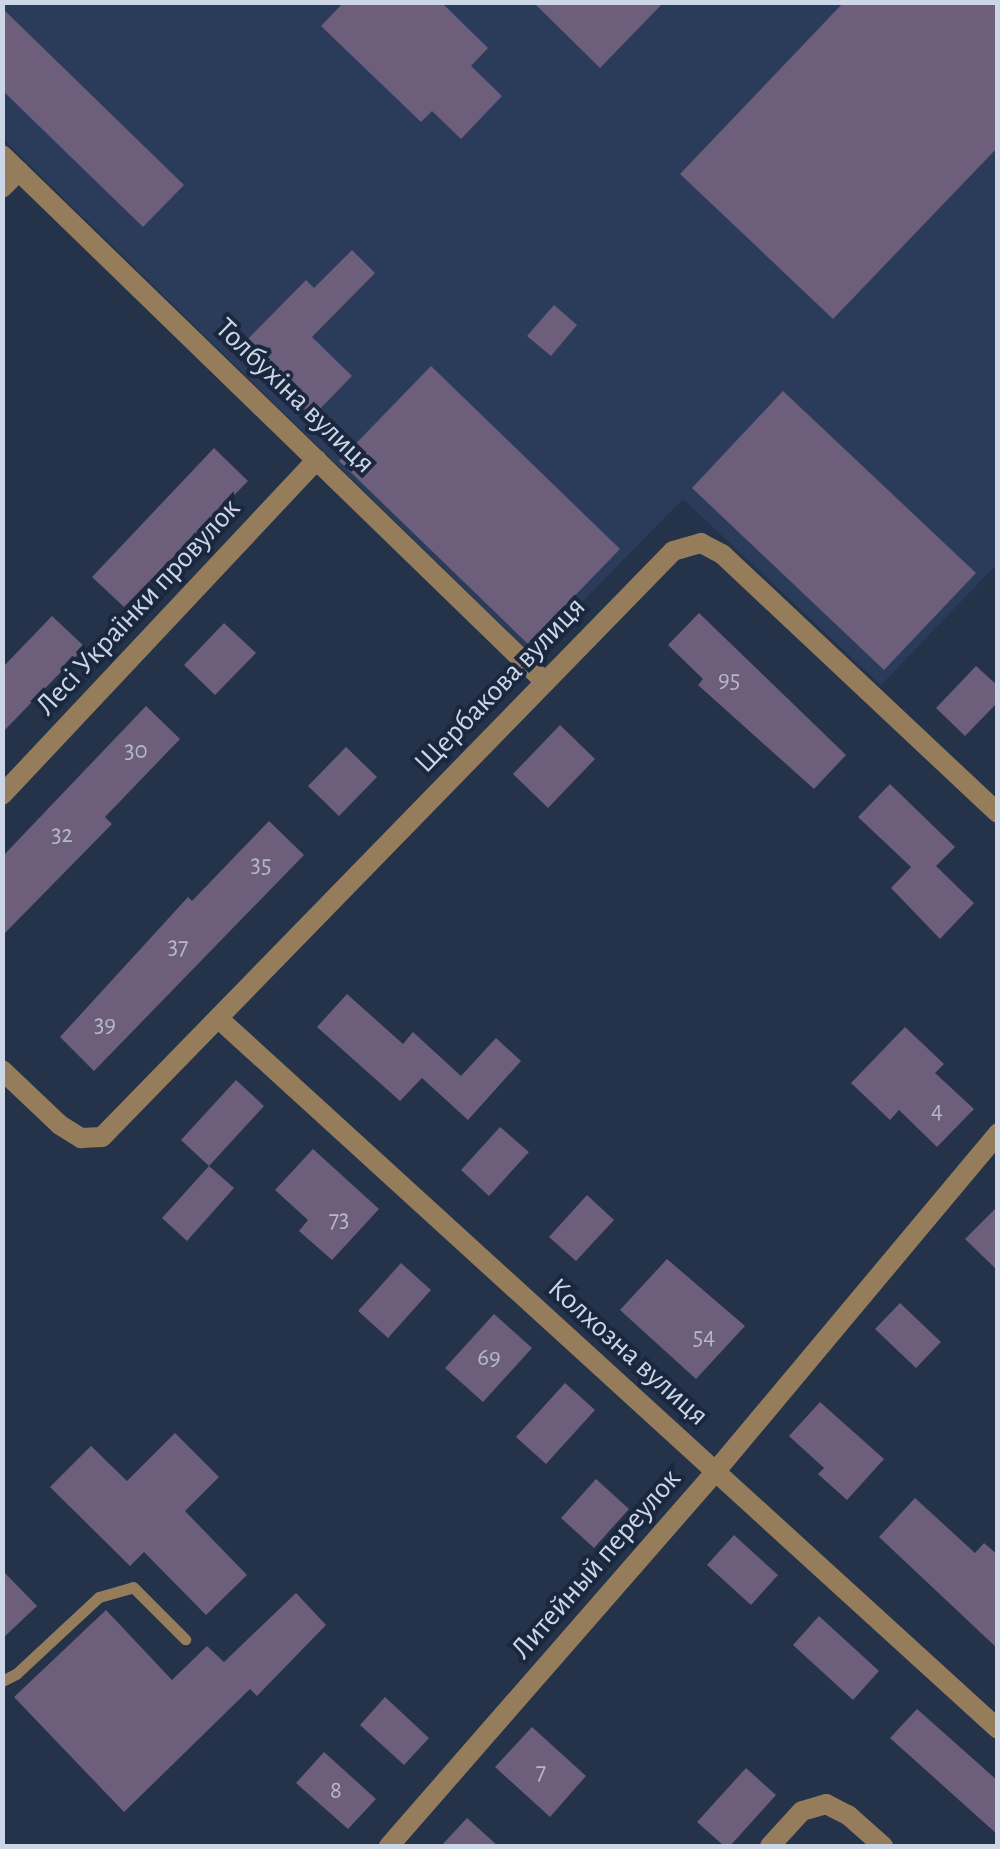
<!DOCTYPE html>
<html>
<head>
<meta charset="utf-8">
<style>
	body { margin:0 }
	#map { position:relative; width:1000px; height:1849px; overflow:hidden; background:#24324a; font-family:"Alegreya Sans",sans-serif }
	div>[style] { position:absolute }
	.built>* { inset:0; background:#2b3c5a }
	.building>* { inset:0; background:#6d5e7b }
	.lane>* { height:11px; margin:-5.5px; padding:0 5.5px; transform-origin:5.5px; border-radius:5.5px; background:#957d5c }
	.street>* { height:20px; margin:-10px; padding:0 10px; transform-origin:10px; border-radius:10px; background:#957d5c }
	span { translate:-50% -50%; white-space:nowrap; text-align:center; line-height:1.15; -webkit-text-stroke:8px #1a283f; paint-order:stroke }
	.number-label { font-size:25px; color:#b5b8cb }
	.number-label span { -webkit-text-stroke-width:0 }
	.street-label { font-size:30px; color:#cdd6e6 }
	.frame { position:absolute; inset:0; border:5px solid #cdd6e6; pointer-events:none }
</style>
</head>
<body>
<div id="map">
	<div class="built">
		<i style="clip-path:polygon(2px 3px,997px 3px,997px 564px,881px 685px,683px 499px,531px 654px,3px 139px)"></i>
	</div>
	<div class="building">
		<i style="clip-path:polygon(344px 2px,441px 2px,488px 48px,471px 66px,502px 96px,461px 139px,432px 111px,421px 122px,321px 26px)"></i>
		<i style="clip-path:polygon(533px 2px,664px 2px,600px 68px)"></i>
		<i style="clip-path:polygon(844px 2px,998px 2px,998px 147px,833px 319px,680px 174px)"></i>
		<i style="clip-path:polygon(2px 8px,184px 185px,143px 227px,2px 90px)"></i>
		<i style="clip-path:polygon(352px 250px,375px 273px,312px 337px,352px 376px,312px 417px,241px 346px,306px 280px,314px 288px)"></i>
		<i style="clip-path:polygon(554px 305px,577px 325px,551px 356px,527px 336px)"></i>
		<i style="clip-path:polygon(431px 366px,620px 549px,528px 644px,339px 461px)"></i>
		<i style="clip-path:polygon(783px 391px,976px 573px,884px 670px,692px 488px)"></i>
		<i style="clip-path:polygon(214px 448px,248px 481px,124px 607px,92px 577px)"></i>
		<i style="clip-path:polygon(699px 613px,846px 755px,814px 789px,698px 685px,703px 679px,668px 645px)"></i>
		<i style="clip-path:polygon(52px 616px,85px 647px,2px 733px,2px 668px)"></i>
		<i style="clip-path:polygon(224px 623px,256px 653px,215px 695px,184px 665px)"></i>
		<i style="clip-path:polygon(976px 666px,998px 686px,998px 702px,965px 736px,936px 708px)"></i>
		<i style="clip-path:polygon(146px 706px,180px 739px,105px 817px,112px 824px,2px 936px,2px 857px)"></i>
		<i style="clip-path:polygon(560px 725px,595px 759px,548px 808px,513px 774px)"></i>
		<i style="clip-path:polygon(346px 747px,377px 777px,339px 816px,308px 786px)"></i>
		<i style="clip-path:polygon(890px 784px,955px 847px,936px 866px,974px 903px,940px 939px,891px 888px,911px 867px,858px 817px)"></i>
		<i style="clip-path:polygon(269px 821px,304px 855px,94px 1071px,60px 1037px,188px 897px,192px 901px)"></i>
		<i style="clip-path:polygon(347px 994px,403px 1044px,413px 1032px,461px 1076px,496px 1038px,521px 1061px,468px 1120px,422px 1078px,400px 1101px,317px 1027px)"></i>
		<i style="clip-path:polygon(905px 1027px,944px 1064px,935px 1073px,974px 1109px,937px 1147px,899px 1110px,890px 1120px,851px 1083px)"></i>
		<i style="clip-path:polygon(236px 1080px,264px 1106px,209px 1166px,181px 1140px)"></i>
		<i style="clip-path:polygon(500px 1127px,529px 1152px,489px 1196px,461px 1170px)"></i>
		<i style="clip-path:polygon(313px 1149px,379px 1209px,332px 1260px,299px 1231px,308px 1220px,275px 1190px)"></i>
		<i style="clip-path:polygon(209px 1166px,234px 1188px,187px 1241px,162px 1218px)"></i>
		<i style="clip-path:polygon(587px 1195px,614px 1220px,576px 1261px,549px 1237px)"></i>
		<i style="clip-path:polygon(998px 1206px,998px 1271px,965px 1239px)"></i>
		<i style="clip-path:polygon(667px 1259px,745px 1326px,696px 1379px,620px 1310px)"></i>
		<i style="clip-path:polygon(401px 1263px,431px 1290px,388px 1338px,358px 1311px)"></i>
		<i style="clip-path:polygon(900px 1303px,941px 1342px,916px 1368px,875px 1329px)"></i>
		<i style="clip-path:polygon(494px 1314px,532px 1348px,483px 1402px,445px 1368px)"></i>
		<i style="clip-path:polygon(565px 1383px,595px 1410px,546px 1464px,516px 1437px)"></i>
		<i style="clip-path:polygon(820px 1402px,884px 1459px,847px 1500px,818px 1474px,824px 1468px,789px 1436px)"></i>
		<i style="clip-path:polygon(175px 1433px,219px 1477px,185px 1511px,247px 1575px,206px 1615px,144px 1552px,130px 1566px,50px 1487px,91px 1446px,127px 1481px)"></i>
		<i style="clip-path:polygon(596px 1479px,629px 1509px,594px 1548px,561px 1518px)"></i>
		<i style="clip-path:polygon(915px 1498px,975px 1553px,984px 1543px,998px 1555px,998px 1649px,879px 1537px)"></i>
		<i style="clip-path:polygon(734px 1535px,778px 1575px,751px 1605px,707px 1565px)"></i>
		<i style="clip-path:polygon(2px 1570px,37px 1606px,2px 1639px)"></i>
		<i style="clip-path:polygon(296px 1593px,326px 1625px,257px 1696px,250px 1689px,124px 1812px,14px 1697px,106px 1610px,172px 1680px,207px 1646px,224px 1662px)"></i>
		<i style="clip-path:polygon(819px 1616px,879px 1671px,853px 1700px,793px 1645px)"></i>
		<i style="clip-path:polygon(385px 1697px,429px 1738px,404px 1765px,360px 1725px)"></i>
		<i style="clip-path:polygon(917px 1709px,998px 1781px,998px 1835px,890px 1738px)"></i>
		<i style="clip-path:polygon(532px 1727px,586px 1776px,550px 1817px,495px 1767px)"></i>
		<i style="clip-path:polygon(324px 1752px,376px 1799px,348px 1829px,296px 1783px)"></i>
		<i style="clip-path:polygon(746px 1768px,776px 1795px,730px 1846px,724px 1846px,697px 1822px)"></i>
		<i style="clip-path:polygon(467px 1818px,498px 1846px,441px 1846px)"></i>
	</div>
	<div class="lane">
		<i style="left:2px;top:1681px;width:16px;rotate:-27deg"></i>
		<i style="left:16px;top:1674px;width:113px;rotate:-42.9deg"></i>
		<i style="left:99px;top:1597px;width:35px;rotate:-16deg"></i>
		<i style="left:133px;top:1587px;width:74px;rotate:45deg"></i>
	</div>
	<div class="street">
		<i style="left:2px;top:155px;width:757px;rotate:44.14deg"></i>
		<i style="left:2px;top:188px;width:24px;rotate:-45deg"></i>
		<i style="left:2px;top:795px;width:460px;rotate:-46.8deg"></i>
		<i style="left:218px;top:1018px;width:1055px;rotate:42.35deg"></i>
		<i style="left:2px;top:1070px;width:80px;rotate:43.5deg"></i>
		<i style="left:60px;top:1125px;width:25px;rotate:32deg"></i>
		<i style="left:81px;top:1138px;width:21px;rotate:-3deg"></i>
		<i style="left:102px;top:1137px;width:818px;rotate:-45.74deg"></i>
		<i style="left:673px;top:551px;width:29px;rotate:-16deg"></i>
		<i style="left:701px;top:543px;width:24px;rotate:28deg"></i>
		<i style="left:722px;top:554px;width:378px;rotate:43.2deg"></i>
		<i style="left:389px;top:1846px;width:496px;rotate:-48.9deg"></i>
		<i style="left:715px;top:1472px;width:442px;rotate:-50.1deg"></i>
		<i style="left:770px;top:1846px;width:47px;rotate:-47.6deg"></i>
		<i style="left:802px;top:1811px;width:25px;rotate:-16deg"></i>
		<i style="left:826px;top:1804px;width:25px;rotate:27deg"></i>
		<i style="left:848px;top:1815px;width:47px;rotate:41.5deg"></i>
	</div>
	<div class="number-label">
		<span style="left:729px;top:680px">95</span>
		<span style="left:136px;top:751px">30</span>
		<span style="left:62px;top:835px">32</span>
		<span style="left:261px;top:865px">35</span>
		<span style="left:178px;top:947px">37</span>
		<span style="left:105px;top:1025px">39</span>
		<span style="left:937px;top:1111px">4</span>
		<span style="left:339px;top:1220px">73</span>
		<span style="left:704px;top:1337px">54</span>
		<span style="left:489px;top:1358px">69</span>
		<span style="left:541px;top:1772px">7</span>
		<span style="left:336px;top:1791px">8</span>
	</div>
	<div class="street-label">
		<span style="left:295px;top:396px;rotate:44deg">Толбухіна вулиця</span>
		<span style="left:138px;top:607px;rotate:-47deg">Лесі Українки провулок</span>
		<span style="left:500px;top:685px;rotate:-46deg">Щербакова вулиця</span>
		<span style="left:628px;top:1352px;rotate:42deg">Колхозна вулиця</span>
		<span style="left:596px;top:1564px;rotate:-49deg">Литейный переулок</span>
	</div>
	<div class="frame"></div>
</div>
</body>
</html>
